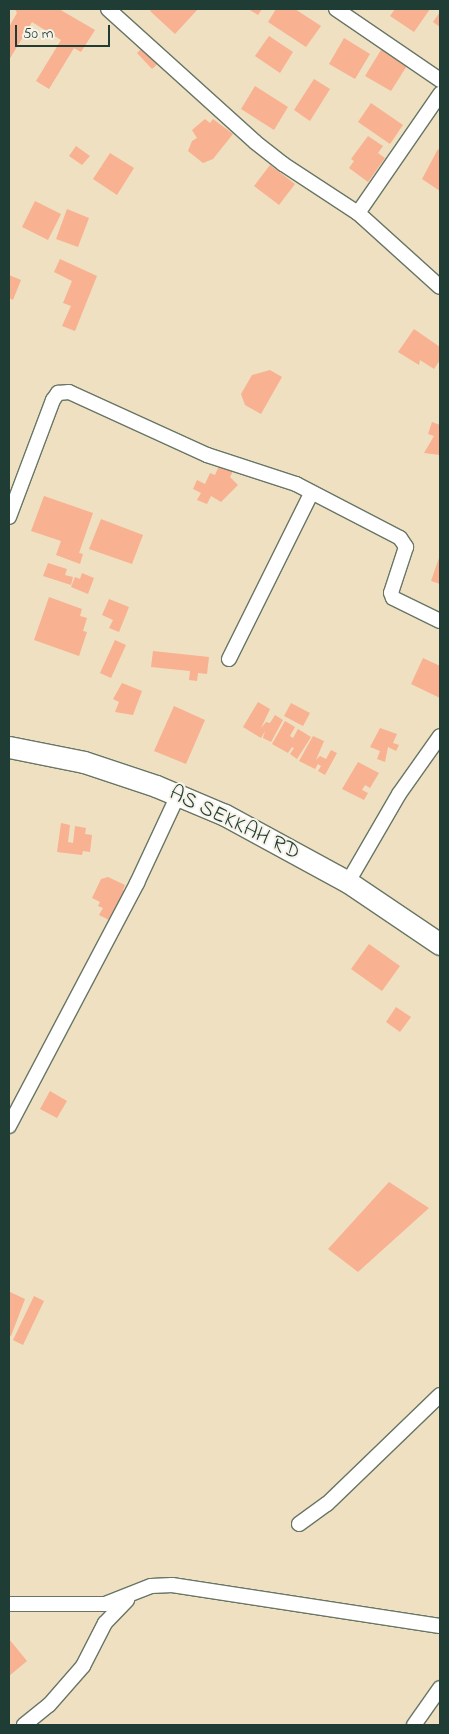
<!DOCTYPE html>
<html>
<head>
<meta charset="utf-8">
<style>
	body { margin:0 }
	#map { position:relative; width:449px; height:1734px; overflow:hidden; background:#efe0c1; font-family:"Indie Flower",sans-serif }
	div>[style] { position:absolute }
	.building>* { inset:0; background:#f8b191 }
	.roads { filter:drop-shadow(1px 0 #687665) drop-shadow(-1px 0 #687665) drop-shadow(0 1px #687665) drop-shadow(0 -1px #687665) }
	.minor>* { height:14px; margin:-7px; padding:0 7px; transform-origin:7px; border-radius:7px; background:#fff }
	.primary>* { height:21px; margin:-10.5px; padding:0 10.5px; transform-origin:10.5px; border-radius:10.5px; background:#fff }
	span { translate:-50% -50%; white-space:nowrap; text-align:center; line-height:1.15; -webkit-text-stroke:4px #f7f3e8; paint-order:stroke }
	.street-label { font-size:22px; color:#1f3d34 }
	.frame { position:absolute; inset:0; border:10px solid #1f3d34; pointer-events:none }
	.scale { position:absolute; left:15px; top:25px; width:95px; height:22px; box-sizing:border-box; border:2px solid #1f3d34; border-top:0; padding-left:6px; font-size:15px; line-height:18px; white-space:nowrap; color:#1f3d34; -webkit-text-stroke:4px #f7f3e8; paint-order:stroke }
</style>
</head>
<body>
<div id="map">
	<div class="building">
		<i style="clip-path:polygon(15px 9px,59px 9px,95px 30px,81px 52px,74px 48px,49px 89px,36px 81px,61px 40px,32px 22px,9px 60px,9px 27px,17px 13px)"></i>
		<i style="clip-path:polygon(152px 9px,198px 9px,175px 34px,150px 11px)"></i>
		<i style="clip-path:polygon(248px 9px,262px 9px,258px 15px)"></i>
		<i style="clip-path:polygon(276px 9px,295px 9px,321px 26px,306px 47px,268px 22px)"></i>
		<i style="clip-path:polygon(395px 9px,430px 9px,414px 32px,390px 16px)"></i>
		<i style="clip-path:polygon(440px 12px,440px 27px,433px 22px)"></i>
		<i style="clip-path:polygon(269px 36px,293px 52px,280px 73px,255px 56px)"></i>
		<i style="clip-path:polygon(344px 38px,370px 54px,355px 79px,329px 64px)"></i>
		<i style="clip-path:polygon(146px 44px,162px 60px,152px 69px,137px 53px)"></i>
		<i style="clip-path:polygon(384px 45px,410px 61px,391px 91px,365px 76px)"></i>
		<i style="clip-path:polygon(314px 79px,330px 89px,310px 121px,294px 110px)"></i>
		<i style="clip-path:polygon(255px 86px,288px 107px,274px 130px,241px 109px)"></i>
		<i style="clip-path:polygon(371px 103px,403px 125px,390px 144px,358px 122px)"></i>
		<i style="clip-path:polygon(205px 119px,210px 123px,213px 119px,233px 134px,213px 159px,203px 163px,188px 151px,192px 141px,197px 138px,192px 130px)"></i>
		<i style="clip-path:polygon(368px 136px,383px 146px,378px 153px,385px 158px,368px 182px,349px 168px,354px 161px,351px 159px)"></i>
		<i style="clip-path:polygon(76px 146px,90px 156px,82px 165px,69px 156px)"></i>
		<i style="clip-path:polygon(438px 149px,440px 151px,440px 191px,422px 179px)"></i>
		<i style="clip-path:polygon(110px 153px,134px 168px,117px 195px,93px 179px)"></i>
		<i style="clip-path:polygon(270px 165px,295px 184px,279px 205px,254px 186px)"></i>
		<i style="clip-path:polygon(35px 201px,61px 214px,48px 240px,22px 227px)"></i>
		<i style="clip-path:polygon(67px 209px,89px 218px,78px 247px,56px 239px)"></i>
		<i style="clip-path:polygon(60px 259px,97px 276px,75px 331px,62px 326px,71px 306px,63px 303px,72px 281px,54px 272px)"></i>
		<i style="clip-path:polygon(9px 275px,21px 280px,13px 300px,9px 298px)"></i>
		<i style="clip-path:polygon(414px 329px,440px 347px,440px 360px,434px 369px,420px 360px,419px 365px,398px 352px)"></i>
		<i style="clip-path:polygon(270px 370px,282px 377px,261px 414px,245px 405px,241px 394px,252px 375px)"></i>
		<i style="clip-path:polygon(432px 422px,440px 425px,440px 455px,424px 453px,434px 436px,428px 434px)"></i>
		<i style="clip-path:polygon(221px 461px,235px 467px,230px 477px,238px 485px,221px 502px,211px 496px,207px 504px,197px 500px,201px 493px,193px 489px,197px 480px,205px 484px,210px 473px,215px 475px)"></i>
		<i style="clip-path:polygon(44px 496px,93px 513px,79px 553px,83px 554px,80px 564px,56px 555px,61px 541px,31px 531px)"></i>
		<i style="clip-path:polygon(101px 519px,143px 535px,132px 564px,89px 549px)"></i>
		<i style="clip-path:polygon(440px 555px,440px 584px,431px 581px)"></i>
		<i style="clip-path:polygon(48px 563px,67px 569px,65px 575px,73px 577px,71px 585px,43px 576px)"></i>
		<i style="clip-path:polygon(82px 573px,94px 578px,88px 594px,71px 587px,75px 577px,80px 579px)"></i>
		<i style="clip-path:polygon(49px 597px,82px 609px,80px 616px,87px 618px,83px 631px,87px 632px,79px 656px,34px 640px)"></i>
		<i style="clip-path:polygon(109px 599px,129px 607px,119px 632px,109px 628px,113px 620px,102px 615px)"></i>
		<i style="clip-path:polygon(115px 640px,126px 645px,111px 678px,100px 673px)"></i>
		<i style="clip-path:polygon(153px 651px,209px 657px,207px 674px,198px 673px,197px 681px,189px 680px,190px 671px,151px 667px)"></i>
		<i style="clip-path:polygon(423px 658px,440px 666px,440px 698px,411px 684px)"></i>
		<i style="clip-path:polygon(122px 683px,142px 691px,133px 715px,115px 712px,119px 702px,113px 699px)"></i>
		<i style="clip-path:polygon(258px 702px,270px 709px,261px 728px,266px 722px,270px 723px,275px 715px,283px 720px,271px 742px,263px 738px,265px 731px,261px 738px,243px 727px)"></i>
		<i style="clip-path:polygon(291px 703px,310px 713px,303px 726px,284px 716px)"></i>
		<i style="clip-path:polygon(174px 706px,205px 720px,186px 764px,154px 751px)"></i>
		<i style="clip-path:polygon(285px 721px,295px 727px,290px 736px,293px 738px,298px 729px,311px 737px,297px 759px,290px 754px,294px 748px,292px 747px,288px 753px,272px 744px)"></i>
		<i style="clip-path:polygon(380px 728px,397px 734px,393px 743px,399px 745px,396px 751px,388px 747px,385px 762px,377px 759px,380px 751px,370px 747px)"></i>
		<i style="clip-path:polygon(313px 736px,324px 741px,316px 760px,320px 756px,326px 759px,331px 750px,337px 753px,325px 775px,318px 771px,321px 766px,318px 764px,315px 769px,299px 761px)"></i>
		<i style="clip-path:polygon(358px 762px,379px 773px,370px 788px,365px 785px,362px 790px,368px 793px,364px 800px,342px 789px)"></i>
		<i style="clip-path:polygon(61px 823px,70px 825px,68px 842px,73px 843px,75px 826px,86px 828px,85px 834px,92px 835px,90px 852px,83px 851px,82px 855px,57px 852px)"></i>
		<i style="clip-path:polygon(108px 877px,125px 885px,123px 890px,127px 892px,113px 922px,99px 915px,103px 908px,98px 906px,100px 902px,92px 898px,101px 879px)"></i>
		<i style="clip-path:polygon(369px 944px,400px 966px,382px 991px,351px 969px)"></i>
		<i style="clip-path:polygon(396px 1007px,411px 1017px,400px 1032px,386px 1022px)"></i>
		<i style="clip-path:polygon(50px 1091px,67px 1101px,57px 1118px,40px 1109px)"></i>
		<i style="clip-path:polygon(389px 1182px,429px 1208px,358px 1272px,328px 1249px)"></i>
		<i style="clip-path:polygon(10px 1292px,25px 1299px,11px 1336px,9px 1335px)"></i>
		<i style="clip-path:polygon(34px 1296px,44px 1301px,23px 1345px,13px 1340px)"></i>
		<i style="clip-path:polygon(9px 1639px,27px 1661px,9px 1676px)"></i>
	</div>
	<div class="roads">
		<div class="minor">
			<i style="left:108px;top:9px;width:198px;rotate:42.1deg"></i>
			<i style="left:255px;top:142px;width:36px;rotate:38deg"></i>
			<i style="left:283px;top:164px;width:90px;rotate:33.2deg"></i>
			<i style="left:358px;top:213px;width:110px;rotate:42.1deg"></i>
			<i style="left:336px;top:9px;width:126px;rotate:34.3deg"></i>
			<i style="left:358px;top:213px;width:145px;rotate:-55.4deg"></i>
			<i style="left:9px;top:517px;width:125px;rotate:-69.4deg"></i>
			<i style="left:53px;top:400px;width:9px;rotate:-54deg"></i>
			<i style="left:58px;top:393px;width:11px;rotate:-5deg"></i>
			<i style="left:69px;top:392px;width:152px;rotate:24.5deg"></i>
			<i style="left:207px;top:455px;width:94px;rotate:18deg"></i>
			<i style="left:296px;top:484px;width:117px;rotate:27.4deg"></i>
			<i style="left:400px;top:538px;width:11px;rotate:56deg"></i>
			<i style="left:406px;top:547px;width:48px;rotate:108.1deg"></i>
			<i style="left:391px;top:593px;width:5px;rotate:68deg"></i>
			<i style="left:393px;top:598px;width:52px;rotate:26.1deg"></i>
			<i style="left:229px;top:659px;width:184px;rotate:-63.6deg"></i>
			<i style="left:348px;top:882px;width:102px;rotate:-59.9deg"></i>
			<i style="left:399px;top:794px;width:71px;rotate:-54.7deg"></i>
			<i style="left:9px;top:1126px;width:275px;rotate:-62.2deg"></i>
			<i style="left:137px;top:883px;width:97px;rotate:-65deg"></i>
			<i style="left:299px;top:1524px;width:34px;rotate:-36deg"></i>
			<i style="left:327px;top:1504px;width:157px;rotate:-44deg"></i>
			<i style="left:9px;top:1604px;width:96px"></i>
			<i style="left:105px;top:1604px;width:49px;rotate:-21.4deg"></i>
			<i style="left:151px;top:1586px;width:21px;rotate:-3deg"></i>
			<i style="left:172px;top:1585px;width:271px;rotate:8.7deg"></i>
			<i style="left:24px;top:1725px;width:32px;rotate:-39deg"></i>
			<i style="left:49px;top:1705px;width:52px;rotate:-48.9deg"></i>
			<i style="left:83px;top:1666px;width:48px;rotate:-62.9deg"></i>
			<i style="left:105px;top:1623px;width:32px;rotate:-46deg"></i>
			<i style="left:414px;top:1725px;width:45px;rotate:-54.9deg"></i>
		</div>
		<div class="primary">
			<i style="left:9px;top:747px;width:76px;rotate:11.3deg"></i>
			<i style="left:84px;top:762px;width:76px;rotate:18.4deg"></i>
			<i style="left:156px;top:786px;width:75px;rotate:22.8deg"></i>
			<i style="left:225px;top:815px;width:140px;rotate:28.6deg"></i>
			<i style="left:348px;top:882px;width:111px;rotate:34deg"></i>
		</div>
	</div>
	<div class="street-label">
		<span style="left:234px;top:824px;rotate:26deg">AS SEKKAH RD</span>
	</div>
	<div class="frame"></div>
	<div class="scale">50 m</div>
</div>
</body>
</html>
